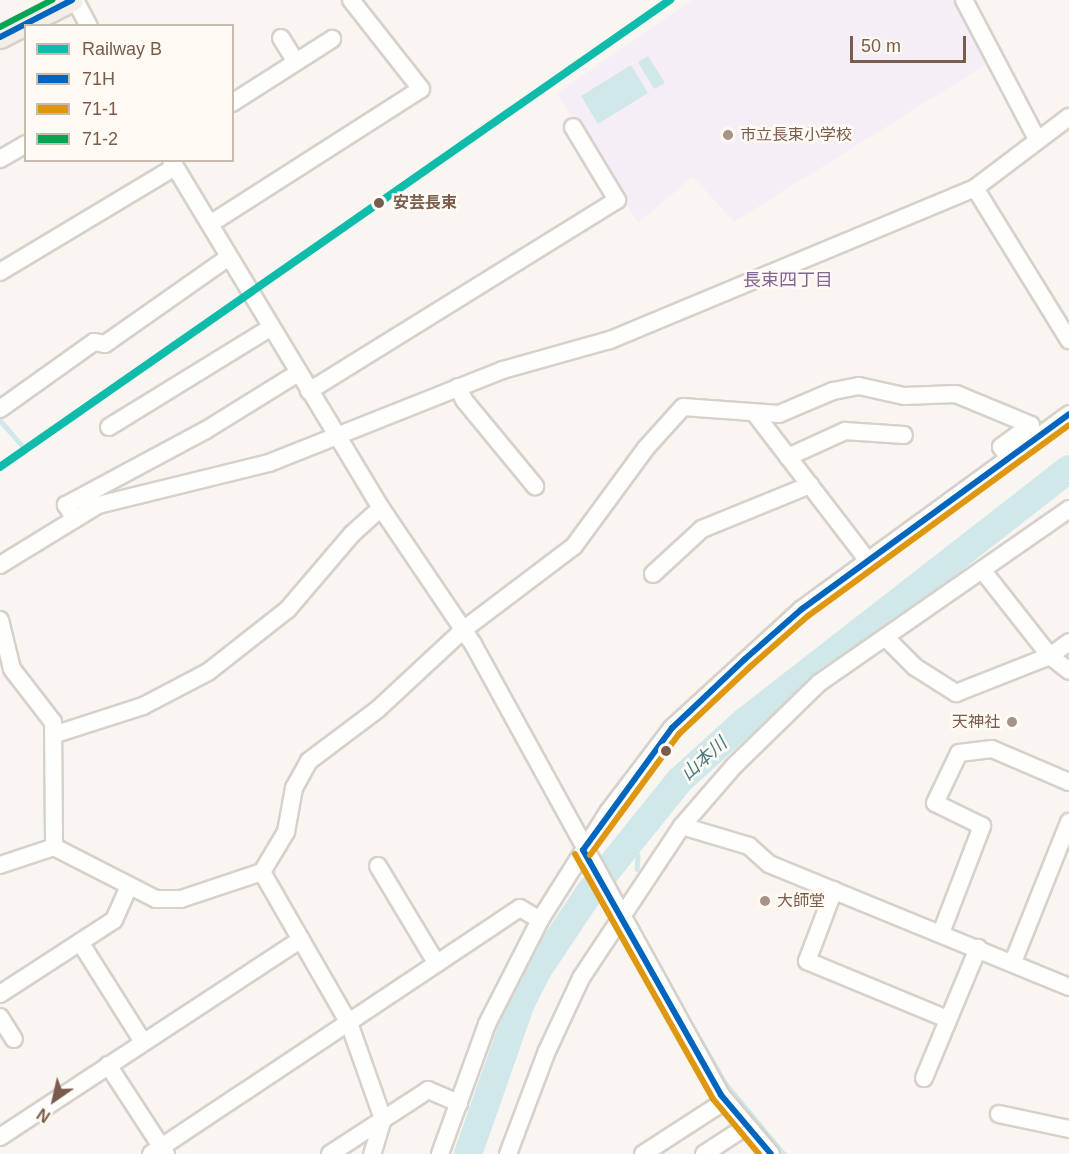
<!DOCTYPE html>
<html>
<head>
<meta charset="utf-8">
<style>
	body { margin:0 }
	#map { position:relative; width:1069px; height:1154px; overflow:hidden; background:#f9f5f0; font-family:Arial,"Noto Sans JP",sans-serif }
	div>[style] { position:absolute }
	.education>* { inset:0; background:#f6eef6 }
	.water>* { inset:0; background:#d0e8ea }
	.stream>* { height:4.5px; margin:-2.25px; padding:0 2.25px; transform-origin:2.25px; border-radius:2.25px; background:#d0e8ea }
	.river>* { height:28px; margin:-14px; padding:0 14px; transform-origin:14px; border-radius:14px; background:#d0e8ea }
	.roads { filter:drop-shadow(2px 0 #d7d1cb) drop-shadow(-2px 0 #d7d1cb) drop-shadow(0 2px #d7d1cb) drop-shadow(0 -2px #d7d1cb) }
	.minor>* { height:16px; margin:-8px; padding:0 8px; transform-origin:8px; border-radius:8px; background:#fefefd }
	.major>* { height:21px; margin:-10.5px; padding:0 10.5px; transform-origin:10.5px; border-radius:10.5px; background:#f3eee8 }
	.bus-1>* { height:6px; margin:-3px; padding:0 3px; transform-origin:3px; border-radius:3px; background:#0065bd }
	.bus-2>* { height:6px; margin:-3px; padding:0 3px; transform-origin:3px; border-radius:3px; background:#de970f }
	.bus-3>* { height:6px; margin:-3px; padding:0 3px; transform-origin:3px; border-radius:3px; background:#00a651 }
	.rail-1>* { height:8px; margin:-4px; padding:0 4px; transform-origin:4px; border-radius:4px; background:#0fbbab }
	.dots>* { width:16px; height:16px; translate:-50% -50%; box-sizing:border-box; border:3px solid #fffaf3; border-radius:50% }
	span { translate:-50% -50%; white-space:nowrap; text-align:center; line-height:1.15; -webkit-text-stroke:5px #fffaf3; paint-order:stroke }
	.poi-label { font-size:16px; color:#7a5c4d }
	.left { translate:0 -50%; text-align:left }
	.right { translate:-100% -50%; text-align:right }
	.stop-label { font-size:16px; color:#7a5c4d; font-weight:700 }
	.neighbourhood-label { font-size:18px; color:#846695 }
	.water-label { font-size:18px; color:#437c86; font-style:italic }
	.legend { position:absolute; left:24px; top:24px; width:210px; height:138px; box-sizing:border-box; background:#fffaf3; border:2px solid #cabbb1; margin:0; padding:8px 10px; list-style:none; font-size:18px; color:#7a5c4d }
	.legend li { display:flex; align-items:center; gap:12px; height:30px }
	.legend b { width:30px; border:2px solid #cabbb1 }
	.north { position:absolute; left:24px; top:1070px; width:60px; height:60px; -webkit-text-stroke:4px #fffaf3; paint-order:stroke; rotate:214deg; font-size:16px; font-weight:700; line-height:24px; text-align:center; color:#7a5c4d }
	.north::after { content:''; display:block; margin:auto; width:21px; height:27px; background:#7a5c4d; clip-path:polygon(50% 0,100% 100%,50% 72%,0 100%) }
	.scale { position:absolute; left:850px; top:36px; width:116px; height:27px; box-sizing:border-box; border:3px solid #7a5c4d; border-top:0; padding-left:8px; font-size:18px; line-height:21px; white-space:nowrap; color:#7a5c4d; -webkit-text-stroke:4px #fffaf3; paint-order:stroke }
</style>
</head>
<body>
<div id="map">
	<div class="education">
		<i style="clip-path:polygon(692px 0,956px 0,990px 62px,734px 222px,693px 177px,638px 223px,557px 93px)"></i>
	</div>
	<div class="water">
		<i style="clip-path:polygon(648px 56px,665px 83px,654px 89px,638px 62px)"></i>
		<i style="clip-path:polygon(631px 65px,648px 93px,598px 124px,581px 96px)"></i>
	</div>
	<div class="stream">
		<i style="left:0;top:420px;width:32px;rotate:49deg"></i>
		<i style="left:630px;top:841px;width:17px;rotate:62deg"></i>
		<i style="left:638px;top:856px;width:13px;rotate:94deg"></i>
		<i style="left:690px;top:1022px;width:72px;rotate:59.9deg"></i>
		<i style="left:726px;top:1084px;width:91px;rotate:50.4deg"></i>
	</div>
	<div class="river">
		<i style="left:468px;top:1154px;width:160px;rotate:-70.7deg"></i>
		<i style="left:521px;top:1003px;width:36px;rotate:-63deg"></i>
		<i style="left:537px;top:971px;width:94px;rotate:-56.3deg"></i>
		<i style="left:589px;top:893px;width:144px;rotate:-51.2deg"></i>
		<i style="left:679px;top:781px;width:88px;rotate:-42.2deg"></i>
		<i style="left:744px;top:722px;width:412px;rotate:-37.9deg"></i>
	</div>
	<div class="roads">
		<div class="minor">
			<i style="left:75px;top:0;width:30px;rotate:62deg"></i>
			<i style="left:964px;top:0;width:157px;rotate:62.3deg"></i>
			<i style="left:281px;top:38px;width:28px;rotate:58deg"></i>
			<i style="left:232px;top:103px;width:119px;rotate:-32.6deg"></i>
			<i style="left:0;top:159px;width:30px;rotate:-30deg"></i>
			<i style="left:171px;top:160px;width:406px;rotate:58.9deg"></i>
			<i style="left:381px;top:508px;width:164px;rotate:55.9deg"></i>
			<i style="left:473px;top:644px;width:515px;rotate:61.19deg"></i>
			<i style="left:721px;top:1095px;width:77px;rotate:49.7deg"></i>
			<i style="left:975px;top:188px;width:179px;rotate:58.3deg"></i>
			<i style="left:210px;top:224px;width:250px;rotate:-32.6deg"></i>
			<i style="left:421px;top:89px;width:113px;rotate:-128.2deg"></i>
			<i style="left:0;top:272px;width:204px;rotate:-31deg"></i>
			<i style="left:458px;top:387px;width:14px;rotate:65deg"></i>
			<i style="left:464px;top:400px;width:112px;rotate:50.5deg"></i>
			<i style="left:309px;top:391px;width:362px;rotate:-31.8deg"></i>
			<i style="left:617px;top:200px;width:85px;rotate:-121.1deg"></i>
			<i style="left:0;top:409px;width:115px;rotate:-35.5deg"></i>
			<i style="left:94px;top:342px;width:11px;rotate:10deg"></i>
			<i style="left:105px;top:344px;width:151px;rotate:-35.1deg"></i>
			<i style="left:756px;top:415px;width:184px;rotate:52.5deg"></i>
			<i style="left:109px;top:427px;width:189px;rotate:-31.6deg"></i>
			<i style="left:788px;top:457px;width:63px;rotate:-24.5deg"></i>
			<i style="left:845px;top:431px;width:59px;rotate:3.9deg"></i>
			<i style="left:75px;top:519px;width:17px;rotate:-123deg"></i>
			<i style="left:66px;top:505px;width:159px;rotate:-28.2deg"></i>
			<i style="left:206px;top:430px;width:108px;rotate:-31.8deg"></i>
			<i style="left:0;top:565px;width:115px;rotate:-31.5deg"></i>
			<i style="left:98px;top:505px;width:176px;rotate:-13.8deg"></i>
			<i style="left:269px;top:463px;width:252px;rotate:-21.7deg"></i>
			<i style="left:503px;top:370px;width:111px;rotate:-15.7deg"></i>
			<i style="left:610px;top:340px;width:395px;rotate:-22.6deg"></i>
			<i style="left:975px;top:188px;width:118px;rotate:-37.1deg"></i>
			<i style="left:983px;top:571px;width:108px;rotate:51.8deg"></i>
			<i style="left:1050px;top:656px;width:24px;rotate:38deg"></i>
			<i style="left:653px;top:574px;width:67px;rotate:-42.6deg"></i>
			<i style="left:702px;top:529px;width:117px;rotate:-22.2deg"></i>
			<i style="left:0;top:620px;width:50px;rotate:76.2deg"></i>
			<i style="left:12px;top:669px;width:67px;rotate:52.3deg"></i>
			<i style="left:53px;top:722px;width:125px;rotate:89.5deg"></i>
			<i style="left:886px;top:638px;width:41px;rotate:45deg"></i>
			<i style="left:915px;top:667px;width:49px;rotate:32.4deg"></i>
			<i style="left:956px;top:693px;width:101px;rotate:-21.5deg"></i>
			<i style="left:1050px;top:656px;width:24px;rotate:-36deg"></i>
			<i style="left:53px;top:735px;width:95px;rotate:-17.9deg"></i>
			<i style="left:143px;top:706px;width:73px;rotate:-27.6deg"></i>
			<i style="left:208px;top:672px;width:102px;rotate:-38.2deg"></i>
			<i style="left:288px;top:609px;width:99px;rotate:-49.5deg"></i>
			<i style="left:352px;top:534px;width:39px;rotate:-42deg"></i>
			<i style="left:682px;top:826px;width:70px;rotate:16.6deg"></i>
			<i style="left:749px;top:846px;width:27px;rotate:42deg"></i>
			<i style="left:769px;top:864px;width:324px;rotate:22.3deg"></i>
			<i style="left:0;top:865px;width:57px;rotate:-18.4deg"></i>
			<i style="left:54px;top:847px;width:114px;rotate:27deg"></i>
			<i style="left:156px;top:899px;width:25px"></i>
			<i style="left:181px;top:899px;width:85px;rotate:-18.4deg"></i>
			<i style="left:262px;top:872px;width:47px;rotate:-59deg"></i>
			<i style="left:286px;top:832px;width:45px;rotate:-79.7deg"></i>
			<i style="left:294px;top:788px;width:31px;rotate:-61deg"></i>
			<i style="left:309px;top:761px;width:85px;rotate:-36.9deg"></i>
			<i style="left:377px;top:710px;width:117px;rotate:-42.9deg"></i>
			<i style="left:463px;top:630px;width:139px;rotate:-37.1deg"></i>
			<i style="left:574px;top:546px;width:122px;rotate:-53.7deg"></i>
			<i style="left:646px;top:448px;width:55px;rotate:-47.9deg"></i>
			<i style="left:683px;top:407px;width:96px;rotate:4.2deg"></i>
			<i style="left:779px;top:414px;width:59px;rotate:-23.1deg"></i>
			<i style="left:833px;top:391px;width:26px;rotate:-11deg"></i>
			<i style="left:859px;top:386px;width:46px;rotate:12.5deg"></i>
			<i style="left:904px;top:396px;width:52px;rotate:-2.2deg"></i>
			<i style="left:956px;top:394px;width:81px;rotate:22.5deg"></i>
			<i style="left:1031px;top:425px;width:37px;rotate:144deg"></i>
			<i style="left:1001px;top:447px;width:14px;rotate:54deg"></i>
			<i style="left:378px;top:866px;width:114px;rotate:59deg"></i>
			<i style="left:262px;top:872px;width:174px;rotate:60.1deg"></i>
			<i style="left:349px;top:1023px;width:102px;rotate:70.5deg"></i>
			<i style="left:383px;top:1119px;width:37px;rotate:107deg"></i>
			<i style="left:834px;top:890px;width:76px;rotate:110.8deg"></i>
			<i style="left:807px;top:961px;width:152px;rotate:22.5deg"></i>
			<i style="left:941px;top:933px;width:115px;rotate:-69deg"></i>
			<i style="left:982px;top:826px;width:52px;rotate:-153.9deg"></i>
			<i style="left:935px;top:803px;width:55px;rotate:-64.4deg"></i>
			<i style="left:959px;top:753px;width:33px;rotate:-7deg"></i>
			<i style="left:992px;top:749px;width:84px;rotate:23.2deg"></i>
			<i style="left:80px;top:942px;width:118px;rotate:57.8deg"></i>
			<i style="left:1013px;top:962px;width:151px;rotate:-68.2deg"></i>
			<i style="left:0;top:994px;width:136px;rotate:-33deg"></i>
			<i style="left:114px;top:920px;width:35px;rotate:-66deg"></i>
			<i style="left:0;top:1017px;width:26px;rotate:58deg"></i>
			<i style="left:108px;top:1065px;width:106px;rotate:56.9deg"></i>
			<i style="left:924px;top:1078px;width:141px;rotate:-67.4deg"></i>
			<i style="left:999px;top:1114px;width:72px;rotate:12.1deg"></i>
			<i style="left:0;top:1137px;width:360px;rotate:-33.3deg"></i>
			<i style="left:151px;top:1154px;width:443px;rotate:-33.7deg"></i>
			<i style="left:520px;top:908px;width:23px;rotate:31deg"></i>
			<i style="left:330px;top:1154px;width:117px;rotate:-33.1deg"></i>
			<i style="left:428px;top:1090px;width:34px;rotate:23deg"></i>
			<i style="left:440px;top:1154px;width:138px;rotate:-70.1deg"></i>
			<i style="left:487px;top:1024px;width:117px;rotate:-63deg"></i>
			<i style="left:540px;top:920px;width:128px;rotate:-57.8deg"></i>
			<i style="left:608px;top:812px;width:106px;rotate:-52.7deg"></i>
			<i style="left:672px;top:728px;width:176px;rotate:-42.5deg"></i>
			<i style="left:802px;top:609px;width:331px;rotate:-36.1deg"></i>
			<i style="left:508px;top:1154px;width:110px;rotate:-69.3deg"></i>
			<i style="left:547px;top:1051px;width:81px;rotate:-65deg"></i>
			<i style="left:581px;top:978px;width:182px;rotate:-56.4deg"></i>
			<i style="left:682px;top:826px;width:79px;rotate:-49.1deg"></i>
			<i style="left:734px;top:766px;width:119px;rotate:-44.3deg"></i>
			<i style="left:819px;top:683px;width:305px;rotate:-34.8deg"></i>
			<i style="left:643px;top:1154px;width:98px;rotate:-32.9deg"></i>
			<i style="left:704px;top:1154px;width:51px;rotate:-33.1deg"></i>
		</div>
		<div class="major">
			<i style="left:0;top:37px;width:81px;rotate:-27.2deg"></i>
		</div>
	</div>
	<div class="bus-1">
		<i style="left:0;top:37px;width:81px;rotate:-27.2deg"></i>
		<i style="left:583px;top:850px;width:151px;rotate:-53.9deg"></i>
		<i style="left:672px;top:728px;width:100px;rotate:-43.4deg"></i>
		<i style="left:745px;top:659px;width:76px;rotate:-41.3deg"></i>
		<i style="left:802px;top:609px;width:331px;rotate:-36.1deg"></i>
		<i style="left:583px;top:850px;width:281px;rotate:60.6deg"></i>
		<i style="left:721px;top:1095px;width:77px;rotate:49.7deg"></i>
	</div>
	<div class="bus-2">
		<i style="left:575px;top:854px;width:281px;rotate:60.6deg"></i>
		<i style="left:713px;top:1099px;width:72px;rotate:50.1deg"></i>
		<i style="left:590px;top:855px;width:150px;rotate:-53.7deg"></i>
		<i style="left:679px;top:734px;width:99px;rotate:-43.4deg"></i>
		<i style="left:751px;top:666px;width:76px;rotate:-41.3deg"></i>
		<i style="left:808px;top:616px;width:323px;rotate:-36.2deg"></i>
	</div>
	<div class="bus-3">
		<i style="left:0;top:27px;width:59px;rotate:-27.4deg"></i>
	</div>
	<div class="rail-1">
		<i style="left:0;top:467px;width:817px;rotate:-34.88deg"></i>
	</div>
	<div class="dots">
		<i style="left:728px;top:135px;background:#a69286"></i>
		<i style="left:379px;top:203px;background:#7a5c4d"></i>
		<i style="left:1012px;top:722px;background:#a69286"></i>
		<i style="left:666px;top:751px;background:#7a5c4d"></i>
		<i style="left:765px;top:901px;background:#a69286"></i>
	</div>
	<div class="poi-label">
		<span class="left" style="left:740px;top:135px">市立長束小学校</span>
		<span class="right" style="left:1000px;top:722px">天神社</span>
		<span class="left" style="left:777px;top:901px">大師堂</span>
	</div>
	<div class="stop-label">
		<span class="left" style="left:393px;top:203px">安芸長束</span>
	</div>
	<div class="neighbourhood-label">
		<span style="left:788px;top:280px">長束四丁目</span>
	</div>
	<div class="water-label">
		<span style="left:704px;top:759px;rotate:-42deg">山本川</span>
	</div>
	<ul class="legend">
	<li><b style="height:8px;background:#0fbbab"></b>Railway B</li>
	<li><b style="height:8px;background:#0065bd"></b>71H</li>
	<li><b style="height:8px;background:#de970f"></b>71-1</li>
	<li><b style="height:8px;background:#00a651"></b>71-2</li>
	</ul>
	<div class="north">N</div>
	<div class="scale">50 m</div>
</div>
</body>
</html>
